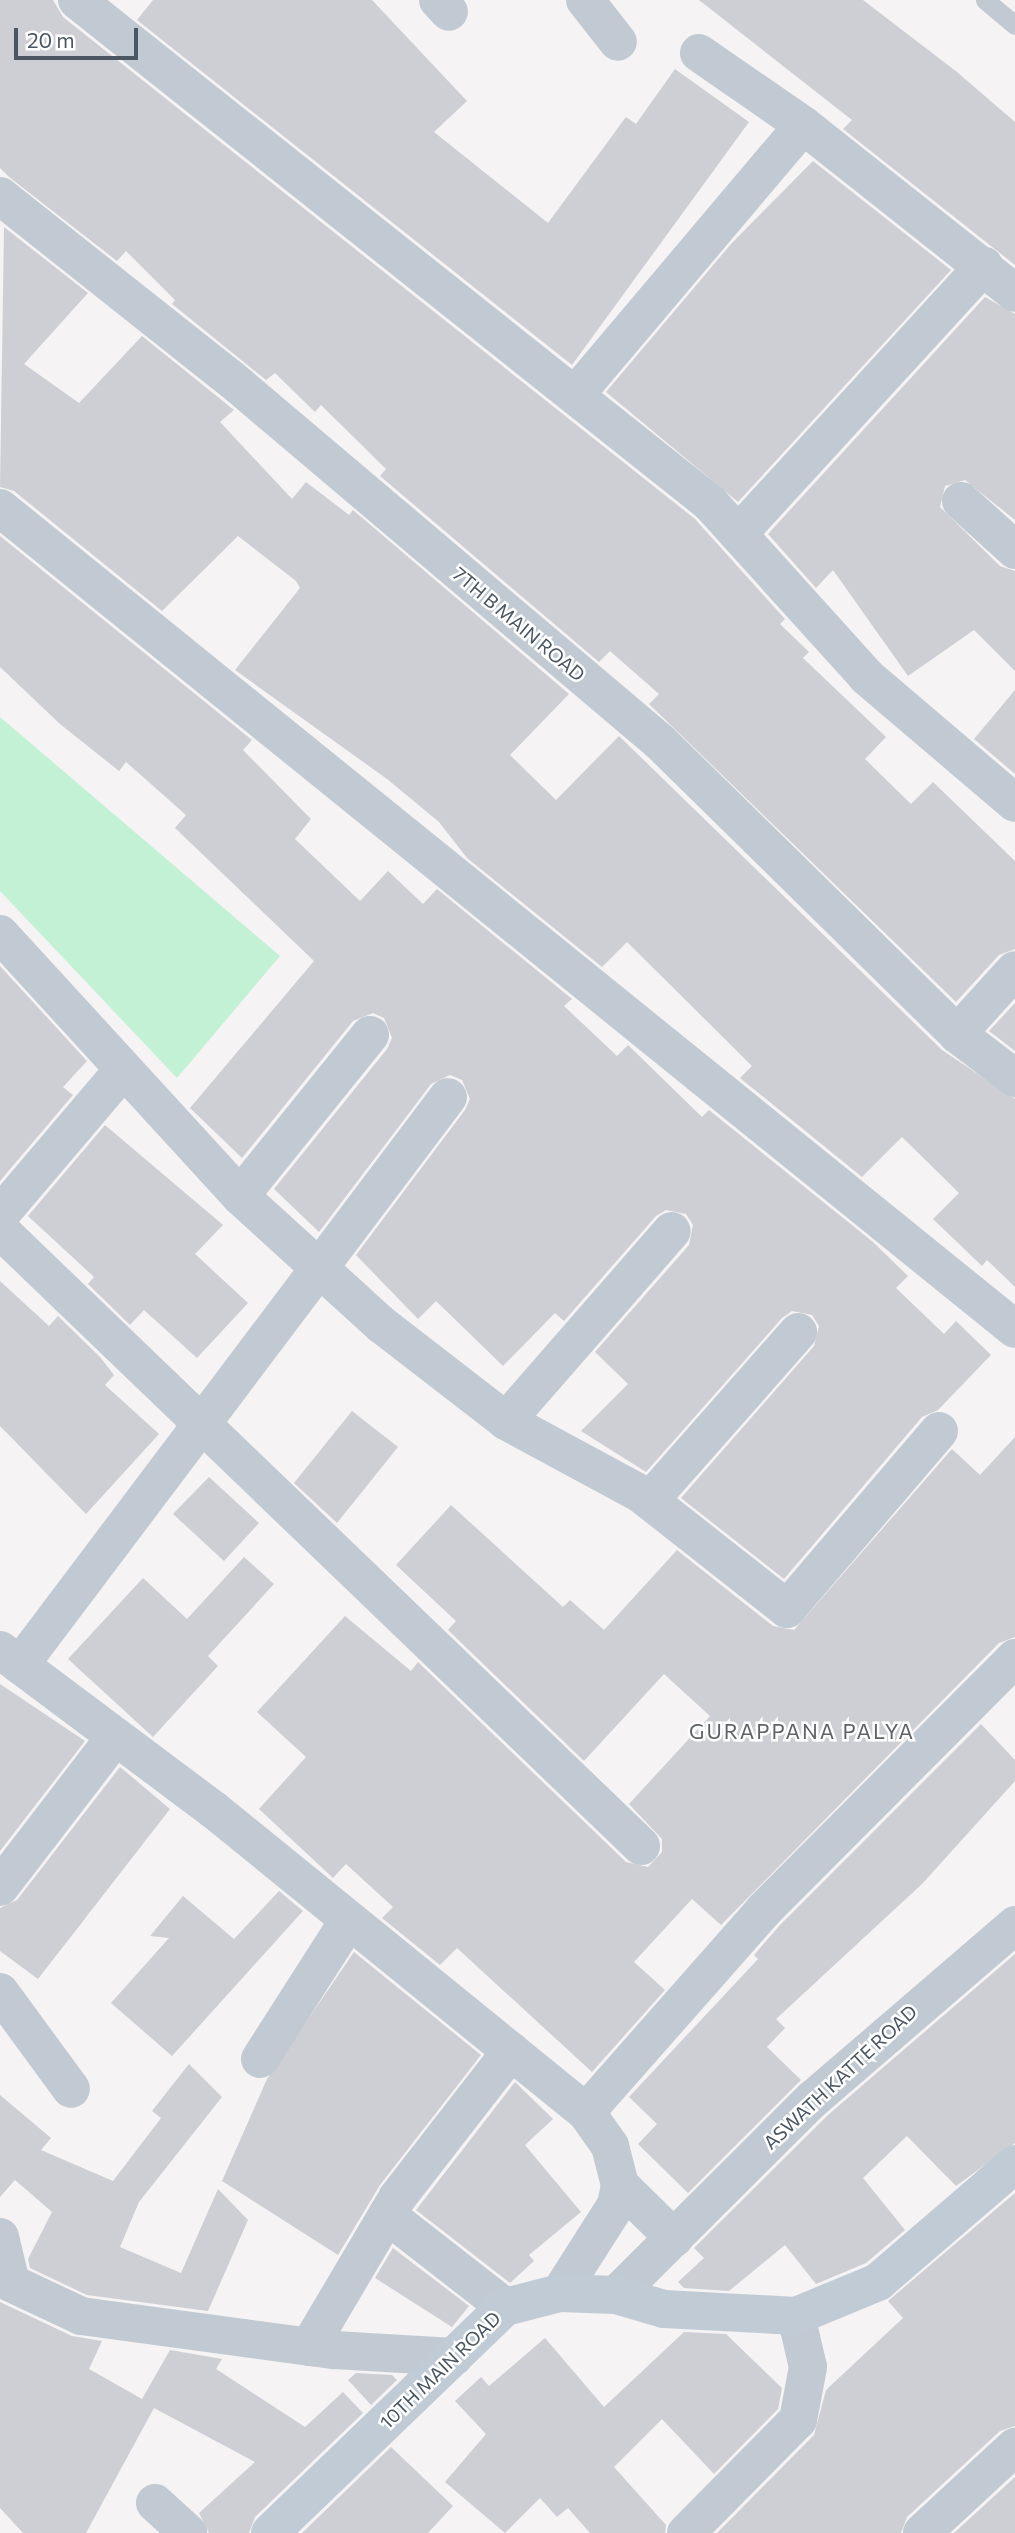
<!DOCTYPE html>
<html>
<head>
<meta charset="utf-8">
<style>
	body { margin:0 }
	#map { position:relative; width:1015px; height:2533px; overflow:hidden; background:#f5f3f3; font-family:Commissioner,sans-serif }
	div>[style] { position:absolute }
	.green>* { inset:0; background:#c3f1d5 }
	.building>* { inset:0; background:#cdcfd5 }
	.lane>* { height:19px; margin:-9.5px; padding:0 9.5px; transform-origin:9.5px; border-radius:9.5px; background:#c1cad2 }
	.street>* { height:38px; margin:-19px; padding:0 19px; transform-origin:19px; border-radius:19px; background:#c1cad2 }
	.secondary>* { height:38px; margin:-19px; padding:0 19px; transform-origin:19px; border-radius:19px; background:#c1cbd6 }
	span { translate:-50% -50%; white-space:nowrap; text-align:center; line-height:1.15; -webkit-text-stroke:5px #fff; paint-order:stroke }
	.street-label { font-size:19px; color:#4a5661 }
	.neighbourhood-label { font-size:21px; color:#5f6368; letter-spacing:2px }
	.scale { position:absolute; left:14px; top:28px; width:124px; height:32px; box-sizing:border-box; border:4px solid #4a5661; border-top:0; padding-left:9px; font-size:21px; line-height:24px; white-space:nowrap; color:#4a5661; -webkit-text-stroke:5px #fff; paint-order:stroke }
</style>
</head>
<body>
<div id="map">
	<div class="green">
		<i style="clip-path:polygon(0 717px,280px 956px,177px 1078px,0 891px)"></i>
	</div>
	<div class="building">
		<i style="clip-path:polygon(0 0,53px 0,63px 17px,695px 519px,785px 619px,780px 624px,809px 652px,803px 658px,886px 737px,865px 759px,911px 804px,933px 782px,1015px 861px,1015px 949px,999px 955px,956px 1002px,649px 704px,659px 694px,610px 651px,599px 662px,380px 476px,386px 469px,321px 405px,315px 412px,275px 373px,266px 380px,172px 304px,175px 300px,126px 251px,117px 261px,9px 177px,0 168px)"></i>
		<i style="clip-path:polygon(153px 0,372px 0,467px 101px,434px 132px,548px 223px,626px 117px,636px 124px,675px 69px,749px 122px,572px 365px,137px 20px)"></i>
		<i style="clip-path:polygon(699px 0,863px 0,957px 72px,1015px 122px,1015px 265px,843px 129px,852px 120px)"></i>
		<i style="clip-path:polygon(813px 161px,951px 270px,738px 502px,606px 392px,731px 244px)"></i>
		<i style="clip-path:polygon(4px 227px,88px 293px,24px 364px,79px 403px,142px 336px,234px 410px,220px 422px,292px 499px,306px 482px,349px 515px,353px 510px,569px 694px,510px 755px,556px 800px,619px 736px,942px 1050px,1015px 1099px,1015px 1287px,987px 1260px,982px 1266px,933px 1219px,959px 1193px,902px 1137px,862px 1177px,740px 1078px,752px 1066px,627px 942px,602px 967px,467px 858px,439px 822px,387px 779px,235px 670px,300px 588px,296px 581px,238px 536px,162px 611px,14px 491px,0 487px)"></i>
		<i style="clip-path:polygon(985px 297px,1015px 314px,1015px 520px,965px 480px,945px 486px,940px 507px,1000px 566px,1015px 571px,1015px 671px,974px 630px,908px 676px,833px 570px,816px 588px,768px 534px)"></i>
		<i style="clip-path:polygon(0 536px,252px 740px,243px 750px,311px 819px,295px 839px,360px 901px,388px 871px,423px 904px,437px 889px,572px 999px,564px 1006px,617px 1056px,628px 1045px,702px 1117px,709px 1110px,873px 1242px,908px 1276px,896px 1288px,944px 1334px,956px 1321px,991px 1355px,938px 1410px,922px 1417px,784px 1579px,681px 1498px,814px 1346px,819px 1326px,812px 1315px,792px 1311px,782px 1318px,646px 1472px,581px 1431px,628px 1384px,595px 1352px,689px 1245px,693px 1225px,686px 1214px,666px 1210px,656px 1216px,564px 1321px,555px 1313px,503px 1366px,436px 1301px,418px 1319px,356px 1255px,465px 1110px,470px 1099px,462px 1080px,450px 1075px,431px 1084px,319px 1232px,274px 1189px,387px 1049px,392px 1038px,384px 1018px,373px 1013px,353px 1021px,242px 1158px,190px 1108px,314px 961px,175px 828px,186px 815px,126px 762px,119px 771px,60px 724px,0 667px)"></i>
		<i style="clip-path:polygon(1015px 690px,1015px 774px,974px 739px)"></i>
		<i style="clip-path:polygon(0 966px,87px 1061px,63px 1087px,73px 1095px,0 1181px)"></i>
		<i style="clip-path:polygon(1015px 1003px,1015px 1051px,989px 1031px)"></i>
		<i style="clip-path:polygon(105px 1125px,223px 1225px,195px 1254px,248px 1303px,197px 1358px,144px 1310px,130px 1325px,88px 1284px,94px 1277px,28px 1216px)"></i>
		<i style="clip-path:polygon(0 1281px,49px 1326px,58px 1316px,100px 1357px,114px 1375px,105px 1385px,159px 1434px,86px 1514px,0 1426px)"></i>
		<i style="clip-path:polygon(352px 1411px,398px 1447px,337px 1523px,294px 1483px)"></i>
		<i style="clip-path:polygon(1015px 1437px,1015px 1637px,999px 1643px,721px 1925px,692px 1899px,634px 1962px,665px 1990px,592px 2072px,457px 1948px,440px 1965px,382px 1918px,393px 1907px,346px 1864px,333px 1878px,259px 1809px,306px 1757px,257px 1712px,345px 1616px,411px 1671px,418px 1662px,626px 1862px,648px 1867px,662px 1852px,662px 1839px,629px 1804px,710px 1716px,664px 1674px,584px 1761px,448px 1630px,456px 1621px,396px 1565px,451px 1505px,563px 1607px,570px 1600px,604px 1630px,677px 1550px,773px 1626px,794px 1630px,952px 1449px,980px 1475px)"></i>
		<i style="clip-path:polygon(209px 1477px,259px 1523px,224px 1561px,173px 1514px)"></i>
		<i style="clip-path:polygon(244px 1557px,274px 1584px,208px 1656px,218px 1666px,153px 1737px,68px 1659px,143px 1578px,187px 1619px)"></i>
		<i style="clip-path:polygon(0 1684px,85px 1741px,0 1851px)"></i>
		<i style="clip-path:polygon(981px 1724px,1015px 1760px,1015px 1781px,922px 1884px,776px 2019px,785px 2028px,767px 2047px,801px 2080px,688px 2193px,638px 2144px,657px 2124px,629px 2097px,758px 1959px,754px 1955px,780px 1925px)"></i>
		<i style="clip-path:polygon(120px 1767px,170px 1809px,38px 1979px,0 1951px,0 1908px,17px 1900px)"></i>
		<i style="clip-path:polygon(279px 1891px,303px 1911px,172px 2056px,111px 2003px,169px 1938px,150px 1936px,183px 1896px,234px 1939px)"></i>
		<i style="clip-path:polygon(354px 1952px,481px 2055px,380px 2185px,338px 2255px,222px 2181px,267px 2079px)"></i>
		<i style="clip-path:polygon(1015px 1954px,1015px 2143px,956px 2186px,907px 2136px,863px 2178px,905px 2230px,866px 2263px,816px 2284px,785px 2245px,729px 2291px,684px 2288px,678px 2282px,704px 2258px,694px 2248px,828px 2115px)"></i>
		<i style="clip-path:polygon(189px 2064px,222px 2097px,139px 2202px,120px 2247px,181px 2273px,218px 2189px,248px 2220px,208px 2311px,87px 2295px,30px 2268px,28px 2259px,52px 2212px,15px 2180px,0 2197px,0 2095px,51px 2138px,41px 2150px,113px 2181px,161px 2118px,152px 2111px)"></i>
		<i style="clip-path:polygon(515px 2082px,553px 2119px,525px 2145px,581px 2212px,529px 2255px,534px 2261px,510px 2283px,416px 2210px)"></i>
		<i style="clip-path:polygon(1015px 2193px,1015px 2426px,1000px 2431px,907px 2517px,901px 2533px,717px 2533px,814px 2435px,826px 2390px,903px 2318px,888px 2301px)"></i>
		<i style="clip-path:polygon(393px 2248px,469px 2306px,452px 2327px,375px 2278px)"></i>
		<i style="clip-path:polygon(0 2302px,72px 2336px,102px 2341px,89px 2369px,142px 2399px,170px 2350px,222px 2359px,216px 2369px,305px 2427px,343px 2392px,363px 2413px,255px 2517px,249px 2533px,209px 2533px,199px 2513px,255px 2462px,154px 2408px,86px 2533px,23px 2533px,0 2508px)"></i>
		<i style="clip-path:polygon(684px 2332px,726px 2334px,782px 2388px,778px 2409px,714px 2474px,662px 2419px,614px 2467px,666px 2525px,665px 2533px,590px 2533px,568px 2508px,557px 2517px,540px 2498px,505px 2533px,445px 2482px,486px 2434px,455px 2401px,481px 2377px,489px 2386px,545px 2338px,604px 2407px)"></i>
		<i style="clip-path:polygon(356px 2373px,392px 2375px,397px 2380px,371px 2405px,348px 2380px)"></i>
		<i style="clip-path:polygon(391px 2447px,453px 2506px,428px 2533px,302px 2533px)"></i>
		<i style="clip-path:polygon(1015px 2477px,1015px 2533px,954px 2533px)"></i>
	</div>
	<div class="lane">
		<i style="left:985px;top:0;width:39px;rotate:40deg"></i>
	</div>
	<div class="street">
		<i style="left:77px;top:0;width:809px;rotate:38.47deg"></i>
		<i style="left:710px;top:503px;width:234px;rotate:47.9deg"></i>
		<i style="left:867px;top:677px;width:194px;rotate:40.4deg"></i>
		<i style="left:438px;top:0;width:16px;rotate:47deg"></i>
		<i style="left:585px;top:0;width:53px;rotate:51.8deg"></i>
		<i style="left:699px;top:53px;width:126px;rotate:34.7deg"></i>
		<i style="left:803px;top:125px;width:270px;rotate:38.4deg"></i>
		<i style="left:0;top:196px;width:293px;rotate:38.4deg"></i>
		<i style="left:230px;top:378px;width:563px;rotate:40.25deg"></i>
		<i style="left:660px;top:742px;width:417px;rotate:44.5deg"></i>
		<i style="left:957px;top:1034px;width:73px;rotate:37.2deg"></i>
		<i style="left:576px;top:394px;width:352px;rotate:-49.8deg"></i>
		<i style="left:961px;top:501px;width:73px;rotate:42.2deg"></i>
		<i style="left:0;top:508px;width:1305px;rotate:38.97deg"></i>
		<i style="left:738px;top:534px;width:364px;rotate:-47.5deg"></i>
		<i style="left:0;top:934px;width:355px;rotate:47.5deg"></i>
		<i style="left:240px;top:1196px;width:192px;rotate:42.3deg"></i>
		<i style="left:382px;top:1325px;width:157px;rotate:37.7deg"></i>
		<i style="left:506px;top:1421px;width:153px;rotate:28.4deg"></i>
		<i style="left:641px;top:1494px;width:186px;rotate:38.2deg"></i>
		<i style="left:787px;top:1609px;width:234px;rotate:-49.5deg"></i>
		<i style="left:957px;top:1034px;width:86px;rotate:-47.8deg"></i>
		<i style="left:240px;top:1196px;width:207px;rotate:-51.1deg"></i>
		<i style="left:0;top:1215px;width:189px;rotate:-49.7deg"></i>
		<i style="left:0;top:1230px;width:889px;rotate:43.86deg"></i>
		<i style="left:506px;top:1421px;width:252px;rotate:-48.9deg"></i>
		<i style="left:650px;top:1500px;width:224px;rotate:-48.6deg"></i>
		<i style="left:0;top:1650px;width:267px;rotate:36.8deg"></i>
		<i style="left:214px;top:1810px;width:479px;rotate:39.1deg"></i>
		<i style="left:586px;top:2112px;width:42px;rotate:54.8deg"></i>
		<i style="left:610px;top:2146px;width:40px;rotate:75.6deg"></i>
		<i style="left:620px;top:2185px;width:20px;rotate:101deg"></i>
		<i style="left:616px;top:2205px;width:104px;rotate:122.5deg"></i>
		<i style="left:20px;top:1665px;width:711px;rotate:-53deg"></i>
		<i style="left:0;top:1887px;width:189px;rotate:-52.5deg"></i>
		<i style="left:0;top:1992px;width:120px;rotate:53.8deg"></i>
		<i style="left:260px;top:2059px;width:165px;rotate:-57.4deg"></i>
		<i style="left:586px;top:2112px;width:269px;rotate:-48.6deg"></i>
		<i style="left:764px;top:1910px;width:356px;rotate:-45.1deg"></i>
		<i style="left:620px;top:2185px;width:76px;rotate:44.5deg"></i>
		<i style="left:387px;top:2215px;width:150px;rotate:37.9deg"></i>
		<i style="left:0;top:2237px;width:47px;rotate:76.6deg"></i>
		<i style="left:11px;top:2283px;width:77px;rotate:25.2deg"></i>
		<i style="left:81px;top:2316px;width:255px;rotate:7.7deg"></i>
		<i style="left:334px;top:2350px;width:120px;rotate:3.3deg"></i>
		<i style="left:616px;top:2295px;width:278px;rotate:-44.9deg"></i>
		<i style="left:813px;top:2099px;width:267px;rotate:-40.7deg"></i>
		<i style="left:309px;top:2347px;width:173px;rotate:-59.4deg"></i>
		<i style="left:397px;top:2198px;width:186px;rotate:-52.2deg"></i>
		<i style="left:155px;top:2503px;width:45px;rotate:42.3deg"></i>
		<i style="left:686px;top:2533px;width:159px;rotate:-45.3deg"></i>
		<i style="left:798px;top:2420px;width:54px;rotate:-79.3deg"></i>
		<i style="left:808px;top:2367px;width:52px;rotate:-103.2deg"></i>
		<i style="left:922px;top:2533px;width:127px;rotate:-42.8deg"></i>
	</div>
	<div class="secondary">
		<i style="left:270px;top:2533px;width:326px;rotate:-43.9deg"></i>
		<i style="left:505px;top:2307px;width:57px;rotate:-14.3deg"></i>
		<i style="left:560px;top:2293px;width:56px;rotate:2deg"></i>
		<i style="left:616px;top:2295px;width:50px;rotate:16.3deg"></i>
		<i style="left:664px;top:2309px;width:132px;rotate:3deg"></i>
		<i style="left:796px;top:2316px;width:89px;rotate:-22.5deg"></i>
		<i style="left:878px;top:2282px;width:181px;rotate:-40.7deg"></i>
	</div>
	<div class="street-label">
		<span style="left:519px;top:624px;rotate:40deg">7TH B MAIN ROAD</span>
		<span style="left:840px;top:2077px;rotate:-43deg">ASWATH KATTE ROAD</span>
		<span style="left:440px;top:2370px;rotate:-44deg">10TH MAIN ROAD</span>
	</div>
	<div class="neighbourhood-label">
		<span style="left:802px;top:1731px">GURAPPANA PALYA</span>
	</div>
	<div class="scale">20 m</div>
</div>
</body>
</html>
